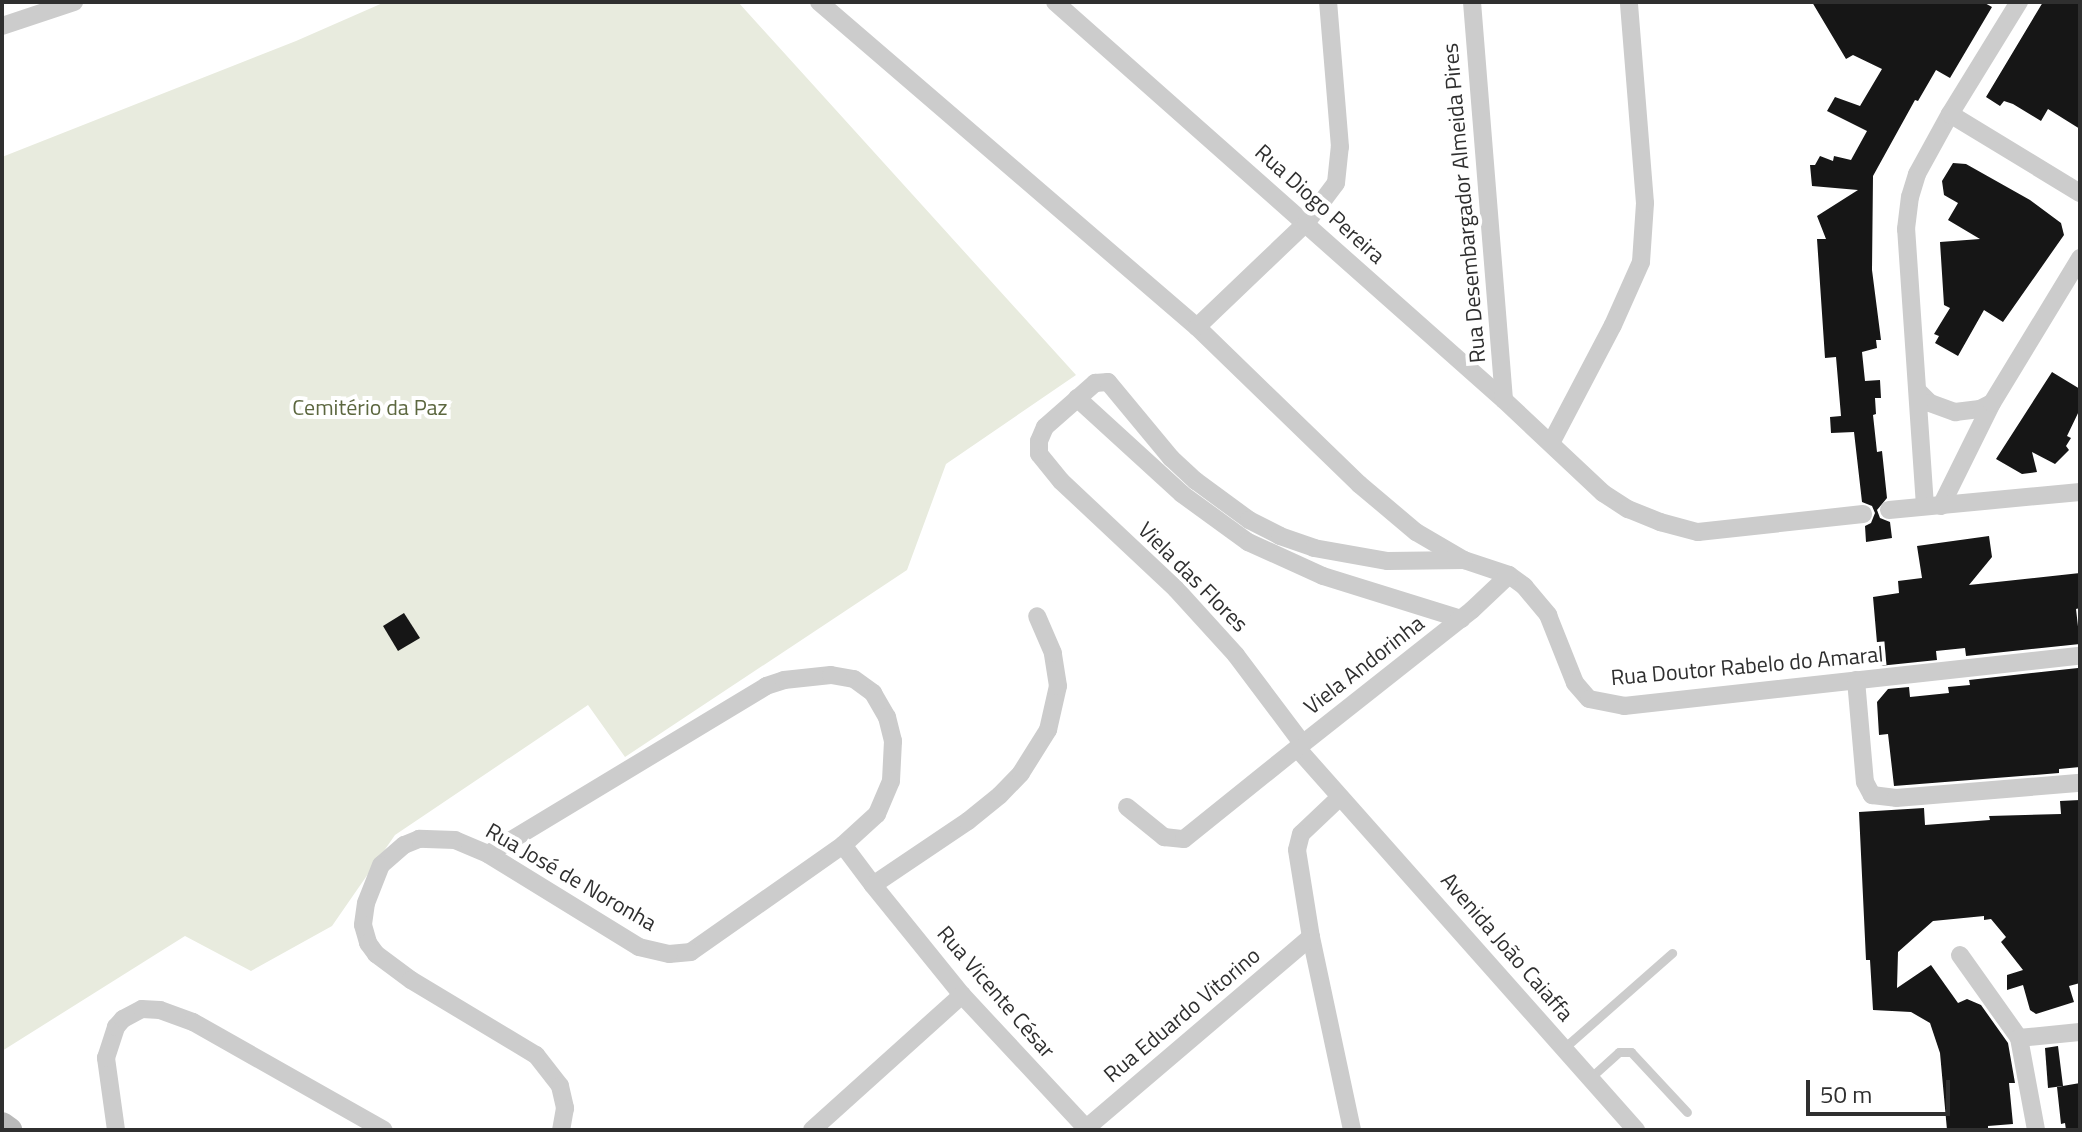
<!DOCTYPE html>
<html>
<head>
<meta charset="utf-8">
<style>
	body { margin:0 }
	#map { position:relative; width:2082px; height:1132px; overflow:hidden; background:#fff; font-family:"Titillium Web",sans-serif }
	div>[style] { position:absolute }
	.green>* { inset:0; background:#e8ebde }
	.building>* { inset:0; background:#161616 }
	.lane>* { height:9px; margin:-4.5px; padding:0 4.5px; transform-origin:4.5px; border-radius:4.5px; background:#ccc }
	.street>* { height:18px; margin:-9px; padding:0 9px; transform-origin:9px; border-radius:9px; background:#ccc }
	.secondary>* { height:26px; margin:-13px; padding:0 13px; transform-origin:13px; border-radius:13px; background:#b9b9b9 }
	span { translate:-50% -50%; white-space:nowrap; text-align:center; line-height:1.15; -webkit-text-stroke:8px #fff; paint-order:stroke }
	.street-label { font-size:22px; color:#2f2f2f }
	.park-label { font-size:22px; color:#5c673f }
	.frame { position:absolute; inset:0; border:4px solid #2f2f2f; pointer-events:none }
	.scale { position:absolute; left:1806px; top:1080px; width:144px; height:36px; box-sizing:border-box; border:4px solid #2f2f2f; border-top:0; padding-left:10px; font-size:24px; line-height:28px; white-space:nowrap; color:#2f2f2f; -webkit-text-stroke:6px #fff; paint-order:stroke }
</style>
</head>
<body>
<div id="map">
	<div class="green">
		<i style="clip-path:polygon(385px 2px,738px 2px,1076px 375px,946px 464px,907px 570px,625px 757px,588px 705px,395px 835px,332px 926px,251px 971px,185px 936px,2px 1051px,2px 157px,296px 41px)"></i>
	</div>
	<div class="building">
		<i style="clip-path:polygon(1812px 2px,1983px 2px,1992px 7px,1950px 78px,1936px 70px,1918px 101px,1915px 100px,1873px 176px,1872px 270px,1881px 340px,1876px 340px,1877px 348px,1862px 352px,1865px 381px,1880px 380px,1881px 398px,1875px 398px,1876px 414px,1873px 415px,1877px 452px,1882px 451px,1887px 498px,1877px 510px,1880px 518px,1890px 522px,1892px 538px,1866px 542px,1865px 526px,1871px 523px,1875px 513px,1872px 506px,1862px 502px,1854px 432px,1831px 433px,1830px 417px,1841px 416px,1836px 357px,1825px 358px,1817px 239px,1826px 239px,1817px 216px,1858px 190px,1812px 186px,1810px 165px,1815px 165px,1820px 156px,1833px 161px,1834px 156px,1851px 160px,1867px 131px,1827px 111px,1835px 97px,1860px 106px,1882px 69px,1853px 55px,1846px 59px)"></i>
		<i style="clip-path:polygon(2043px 2px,2080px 2px,2080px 129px,2048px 109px,2041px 121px,2013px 104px,2004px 101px,2000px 106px,1986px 97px)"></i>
		<i style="clip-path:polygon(1953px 163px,1966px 164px,2030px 200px,2061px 223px,2064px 235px,2003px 322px,1984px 310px,1958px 356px,1935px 343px,1939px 336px,1934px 334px,1950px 308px,1944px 305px,1940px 242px,1980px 239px,1948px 220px,1958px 203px,1944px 195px,1942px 181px)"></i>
		<i style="clip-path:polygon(2052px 372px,2080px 389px,2080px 409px,2067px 436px,2071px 438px,2066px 446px,2069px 450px,2055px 464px,2032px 452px,2037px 472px,2022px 474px,1996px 459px)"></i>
		<i style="clip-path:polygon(1989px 536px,1992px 557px,1969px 585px,2080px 573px,2080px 608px,2076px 609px,2080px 644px,1966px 656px,1965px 648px,1936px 651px,1937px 660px,1879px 666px,1873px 597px,1899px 593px,1898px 581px,1922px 578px,1917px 546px)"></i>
		<i style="clip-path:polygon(404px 613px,420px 638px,398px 651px,383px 626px)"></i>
		<i style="clip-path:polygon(2078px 668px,2080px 767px,2059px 769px,2059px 773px,1894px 786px,1888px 734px,1879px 735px,1877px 702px,1888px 689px,1909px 687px,1910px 697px,1949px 693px,1948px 687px,1970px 685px,1969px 680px)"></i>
		<i style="clip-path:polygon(2080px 800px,2080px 983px,2069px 986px,2074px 1002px,2036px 1014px,2030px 1010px,2023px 985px,2007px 990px,2007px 975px,2023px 970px,2001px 942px,2006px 937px,1991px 919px,1984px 920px,1984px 916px,1933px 921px,1898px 952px,1897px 988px,1931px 965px,1958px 1003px,1967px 999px,1981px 1005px,2008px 1043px,2015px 1083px,2009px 1083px,2013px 1124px,1988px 1126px,1988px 1130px,1947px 1130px,1940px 1053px,1930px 1023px,1911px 1012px,1873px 1010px,1870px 960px,1866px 960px,1859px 812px,1924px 808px,1925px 825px,1990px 820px,1989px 816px,2061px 814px,2060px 801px)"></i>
		<i style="clip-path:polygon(2058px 1046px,2063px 1086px,2048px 1088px,2045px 1048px)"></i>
		<i style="clip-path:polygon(2080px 1083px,2080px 1130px,2066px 1130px,2065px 1123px,2061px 1124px,2057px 1087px)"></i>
	</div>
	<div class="lane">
		<i style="left:1564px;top:1048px;width:144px;rotate:-41.3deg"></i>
		<i style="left:1590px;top:1078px;width:39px;rotate:-42deg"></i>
		<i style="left:1619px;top:1052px;width:12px"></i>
		<i style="left:1631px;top:1052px;width:82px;rotate:47deg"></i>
	</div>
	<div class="street">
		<i style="left:819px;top:2px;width:499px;rotate:40.7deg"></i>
		<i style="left:1197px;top:327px;width:226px;rotate:44.1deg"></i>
		<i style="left:1359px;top:484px;width:75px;rotate:40.1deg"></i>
		<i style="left:1416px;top:532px;width:56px;rotate:30.3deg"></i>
		<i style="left:1464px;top:560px;width:47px;rotate:18.4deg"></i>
		<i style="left:1509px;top:575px;width:19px;rotate:36deg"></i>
		<i style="left:1524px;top:586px;width:38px;rotate:50deg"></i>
		<i style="left:1548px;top:615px;width:73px;rotate:68.3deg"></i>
		<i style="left:1575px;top:683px;width:21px;rotate:49deg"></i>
		<i style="left:1589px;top:699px;width:36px;rotate:11deg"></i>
		<i style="left:1624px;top:706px;width:459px;rotate:-6.3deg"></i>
		<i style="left:1055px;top:2px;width:600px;rotate:41.55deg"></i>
		<i style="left:1504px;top:400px;width:136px;rotate:43.2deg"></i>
		<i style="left:1603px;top:493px;width:30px;rotate:33deg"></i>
		<i style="left:1628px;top:509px;width:35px;rotate:22deg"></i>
		<i style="left:1660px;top:522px;width:39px;rotate:15deg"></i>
		<i style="left:1698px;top:532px;width:166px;rotate:-6.2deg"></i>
		<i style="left:1472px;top:2px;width:399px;rotate:85.4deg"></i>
		<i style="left:2px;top:26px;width:76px;rotate:-18.4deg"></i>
		<i style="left:1950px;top:114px;width:132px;rotate:-58.4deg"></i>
		<i style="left:1197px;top:327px;width:151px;rotate:-43.7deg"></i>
		<i style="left:1306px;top:223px;width:50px;rotate:-53.1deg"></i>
		<i style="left:1336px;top:183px;width:36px;rotate:-84deg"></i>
		<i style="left:1340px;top:147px;width:145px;rotate:-94.7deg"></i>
		<i style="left:1918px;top:391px;width:17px;rotate:45deg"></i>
		<i style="left:1930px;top:403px;width:27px;rotate:20deg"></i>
		<i style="left:1955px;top:412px;width:25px;rotate:-7deg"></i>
		<i style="left:1980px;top:409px;width:13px;rotate:-27deg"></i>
		<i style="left:1077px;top:398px;width:142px;rotate:42.4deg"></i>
		<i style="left:1182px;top:494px;width:82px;rotate:36deg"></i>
		<i style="left:1248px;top:542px;width:82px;rotate:24.4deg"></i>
		<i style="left:1323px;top:576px;width:145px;rotate:17.3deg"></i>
		<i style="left:1551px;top:443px;width:133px;rotate:-62.3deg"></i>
		<i style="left:1613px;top:325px;width:69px;rotate:-66deg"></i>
		<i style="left:1641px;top:262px;width:59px;rotate:-86.1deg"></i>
		<i style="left:1645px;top:203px;width:202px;rotate:-94.6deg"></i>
		<i style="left:1925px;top:506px;width:278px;rotate:-93.9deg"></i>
		<i style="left:1906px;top:229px;width:32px;rotate:-83deg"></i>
		<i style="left:1910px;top:197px;width:24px;rotate:-73deg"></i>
		<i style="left:1917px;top:174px;width:68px;rotate:-61.2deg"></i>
		<i style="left:1950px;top:114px;width:152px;rotate:31.3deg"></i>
		<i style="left:1941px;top:506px;width:115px;rotate:-63.7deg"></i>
		<i style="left:1992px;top:403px;width:170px;rotate:-58.7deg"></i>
		<i style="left:1889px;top:510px;width:192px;rotate:-5.4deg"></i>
		<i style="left:1509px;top:575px;width:51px;rotate:136.6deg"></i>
		<i style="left:1472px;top:610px;width:223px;rotate:141.7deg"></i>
		<i style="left:1297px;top:748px;width:511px;rotate:48.41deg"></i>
		<i style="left:1856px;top:680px;width:102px;rotate:85deg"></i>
		<i style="left:1865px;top:782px;width:15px;rotate:62deg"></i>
		<i style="left:1872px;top:795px;width:24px;rotate:7deg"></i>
		<i style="left:1896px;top:798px;width:185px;rotate:-4.7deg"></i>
		<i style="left:1302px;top:743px;width:110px;rotate:-126.9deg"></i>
		<i style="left:1236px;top:655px;width:89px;rotate:-132.3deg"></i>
		<i style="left:1176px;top:589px;width:158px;rotate:-136.8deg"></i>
		<i style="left:1061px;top:481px;width:35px;rotate:-129deg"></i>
		<i style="left:1039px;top:454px;width:13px;rotate:-90deg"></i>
		<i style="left:1039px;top:441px;width:15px;rotate:-67deg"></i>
		<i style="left:1045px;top:427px;width:67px;rotate:-41.3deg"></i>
		<i style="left:1095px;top:383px;width:13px;rotate:-4deg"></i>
		<i style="left:1108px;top:382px;width:99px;rotate:50.3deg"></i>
		<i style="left:1171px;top:458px;width:34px;rotate:43deg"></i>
		<i style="left:1196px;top:481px;width:66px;rotate:36.3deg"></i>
		<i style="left:1249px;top:520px;width:35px;rotate:27deg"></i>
		<i style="left:1280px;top:536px;width:36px;rotate:19deg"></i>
		<i style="left:1314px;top:548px;width:75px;rotate:10deg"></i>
		<i style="left:1388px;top:561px;width:76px;rotate:-0.8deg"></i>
		<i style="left:1339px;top:798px;width:52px;rotate:136.5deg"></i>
		<i style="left:1301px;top:834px;width:16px;rotate:104deg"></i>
		<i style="left:1297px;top:850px;width:88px;rotate:80.9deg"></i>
		<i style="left:1311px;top:937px;width:197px;rotate:78deg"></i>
		<i style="left:1127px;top:807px;width:48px;rotate:39deg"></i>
		<i style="left:1164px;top:837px;width:20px;rotate:6deg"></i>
		<i style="left:1184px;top:839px;width:145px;rotate:-38.8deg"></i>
		<i style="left:843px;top:845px;width:50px;rotate:53.1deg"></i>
		<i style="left:873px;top:885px;width:115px;rotate:-34deg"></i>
		<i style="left:968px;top:821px;width:41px;rotate:-39.1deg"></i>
		<i style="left:1000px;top:795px;width:30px;rotate:-46deg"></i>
		<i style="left:1021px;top:773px;width:51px;rotate:-57.9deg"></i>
		<i style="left:1048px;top:730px;width:45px;rotate:-77.2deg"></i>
		<i style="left:1058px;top:686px;width:33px;rotate:-99deg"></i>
		<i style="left:1053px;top:653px;width:40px;rotate:-113.4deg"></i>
		<i style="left:488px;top:854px;width:325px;rotate:-31.1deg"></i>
		<i style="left:766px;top:686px;width:19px;rotate:-18deg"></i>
		<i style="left:784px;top:680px;width:47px;rotate:-6.1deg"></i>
		<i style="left:831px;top:675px;width:23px;rotate:10deg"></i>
		<i style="left:854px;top:679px;width:24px;rotate:36deg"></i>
		<i style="left:873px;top:693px;width:28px;rotate:60deg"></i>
		<i style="left:887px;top:717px;width:25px;rotate:76deg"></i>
		<i style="left:893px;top:741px;width:40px;rotate:92.9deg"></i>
		<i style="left:891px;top:781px;width:36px;rotate:113deg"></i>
		<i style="left:877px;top:814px;width:46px;rotate:137.6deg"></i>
		<i style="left:843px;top:845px;width:186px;rotate:144.9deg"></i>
		<i style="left:691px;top:952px;width:22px;rotate:175deg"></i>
		<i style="left:669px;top:954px;width:31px;rotate:-167deg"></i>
		<i style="left:639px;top:947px;width:177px;rotate:-148.4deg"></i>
		<i style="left:488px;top:854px;width:36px;rotate:-157deg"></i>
		<i style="left:455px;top:840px;width:36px;rotate:-178deg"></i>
		<i style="left:419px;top:839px;width:16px;rotate:158deg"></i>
		<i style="left:404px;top:845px;width:30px;rotate:139deg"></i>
		<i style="left:381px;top:865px;width:41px;rotate:111.5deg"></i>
		<i style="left:366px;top:903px;width:22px;rotate:98deg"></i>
		<i style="left:363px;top:925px;width:19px;rotate:74deg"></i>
		<i style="left:368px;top:943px;width:14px;rotate:54deg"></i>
		<i style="left:376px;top:954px;width:44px;rotate:36.6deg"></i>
		<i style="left:411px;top:980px;width:146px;rotate:31deg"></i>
		<i style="left:536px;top:1055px;width:39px;rotate:52deg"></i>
		<i style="left:560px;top:1086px;width:23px;rotate:77deg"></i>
		<i style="left:565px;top:1108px;width:22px;rotate:100deg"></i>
		<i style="left:873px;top:885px;width:141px;rotate:51deg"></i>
		<i style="left:962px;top:995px;width:182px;rotate:47deg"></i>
		<i style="left:1960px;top:955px;width:102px;rotate:54.6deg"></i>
		<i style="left:2019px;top:1038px;width:94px;rotate:79.5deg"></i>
		<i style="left:2019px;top:1038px;width:61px;rotate:-5.6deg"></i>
		<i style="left:116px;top:1130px;width:73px;rotate:-97.9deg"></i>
		<i style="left:106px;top:1058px;width:33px;rotate:-72deg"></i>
		<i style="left:116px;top:1027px;width:11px;rotate:-49deg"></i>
		<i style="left:123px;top:1019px;width:21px;rotate:-28deg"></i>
		<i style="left:142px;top:1009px;width:18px;rotate:3deg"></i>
		<i style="left:160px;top:1010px;width:35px;rotate:20deg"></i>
		<i style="left:193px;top:1022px;width:219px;rotate:29.5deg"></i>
		<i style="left:812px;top:1130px;width:202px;rotate:-42deg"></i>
		<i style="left:1084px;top:1130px;width:298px;rotate:-40.4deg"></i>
	</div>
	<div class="secondary">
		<i style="left:2px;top:1125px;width:9px;rotate:36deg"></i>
	</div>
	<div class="street-label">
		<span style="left:1464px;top:203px;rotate:-95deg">Rua Desembargador Almeida Pires</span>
		<span style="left:1320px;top:204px;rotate:42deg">Rua Diogo Pereira</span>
		<span style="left:1193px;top:577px;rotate:45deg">Viela das Flores</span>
		<span style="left:1364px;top:665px;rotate:-38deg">Viela Andorinha</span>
		<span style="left:1747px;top:666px;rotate:-5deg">Rua Doutor Rabelo do Amaral</span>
		<span style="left:571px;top:877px;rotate:30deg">Rua José de Noronha</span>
		<span style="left:1507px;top:947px;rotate:49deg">Avenida João Caiaffa</span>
		<span style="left:996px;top:992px;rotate:49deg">Rua Vicente César</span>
		<span style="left:1182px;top:1015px;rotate:-40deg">Rua Eduardo Vitorino</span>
	</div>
	<div class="park-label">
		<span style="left:370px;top:408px">Cemitério da Paz</span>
	</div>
	<div class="frame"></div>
	<div class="scale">50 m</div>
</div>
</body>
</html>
